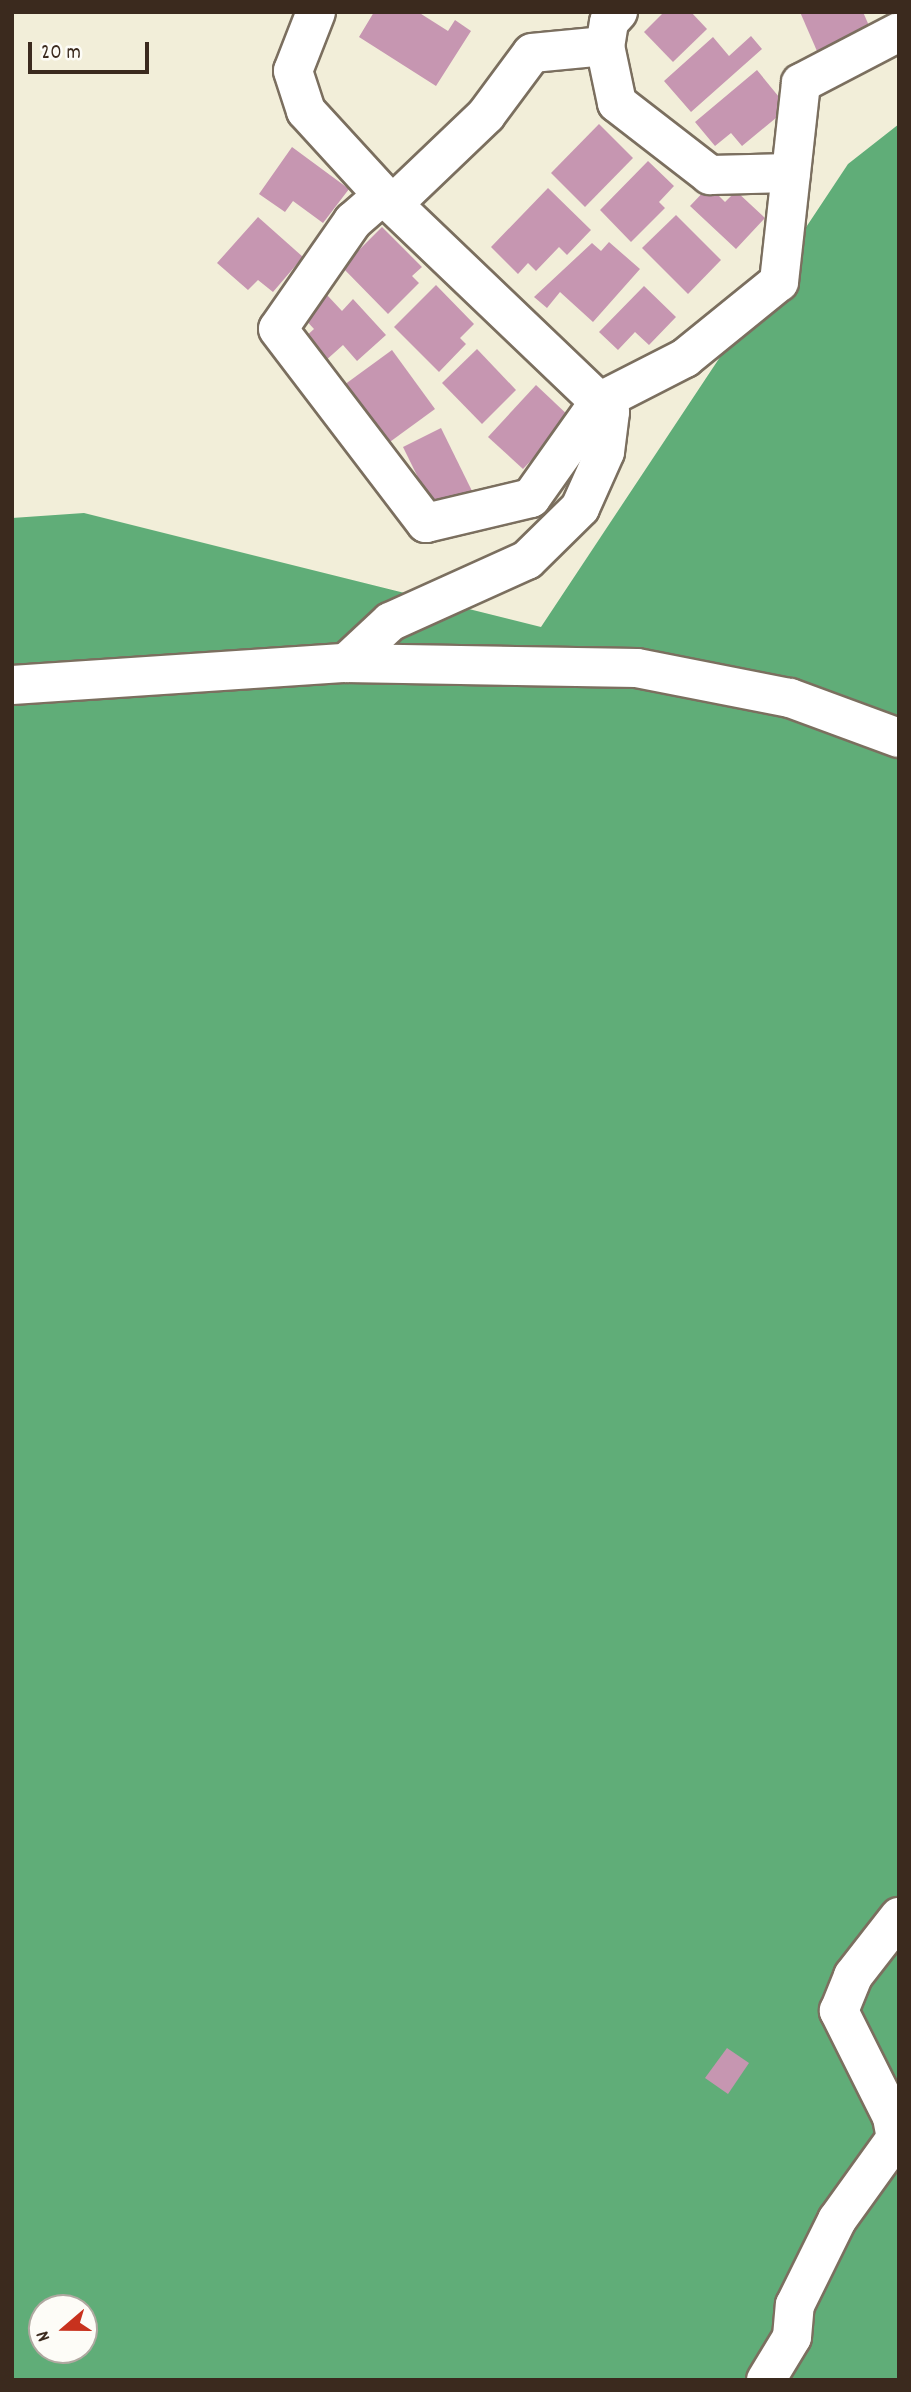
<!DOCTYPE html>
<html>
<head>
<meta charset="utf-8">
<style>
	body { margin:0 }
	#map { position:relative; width:911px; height:2392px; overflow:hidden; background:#f2eed9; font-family:Dekko,sans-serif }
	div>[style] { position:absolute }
	.forest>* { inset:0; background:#60ad78 }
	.building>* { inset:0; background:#c696b1 }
	.roads { filter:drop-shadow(2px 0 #7b6f5f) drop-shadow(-2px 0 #7b6f5f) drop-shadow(0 2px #7b6f5f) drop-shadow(0 -2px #7b6f5f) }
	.minor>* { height:38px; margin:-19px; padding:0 19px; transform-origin:19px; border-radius:19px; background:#fff }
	span { translate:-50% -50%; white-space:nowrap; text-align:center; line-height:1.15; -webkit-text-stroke:6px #fdfcf7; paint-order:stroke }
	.frame { position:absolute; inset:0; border:14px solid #3b2a1e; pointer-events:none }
	.north { position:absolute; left:28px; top:2294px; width:70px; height:70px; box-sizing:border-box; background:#fdfcf7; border:2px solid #afa8a0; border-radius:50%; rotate:250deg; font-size:19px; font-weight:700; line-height:28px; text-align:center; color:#3b2a1e }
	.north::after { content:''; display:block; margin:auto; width:24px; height:32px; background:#c8321e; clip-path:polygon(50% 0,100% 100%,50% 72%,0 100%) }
	.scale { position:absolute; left:28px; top:42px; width:121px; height:32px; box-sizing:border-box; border:4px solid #3b2a1e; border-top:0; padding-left:9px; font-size:21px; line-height:24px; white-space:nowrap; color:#3b2a1e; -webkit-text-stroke:5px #fdfcf7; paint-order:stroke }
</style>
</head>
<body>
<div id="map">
	<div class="forest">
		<i style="clip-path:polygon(evenodd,899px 124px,899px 2380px,12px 2380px,12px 518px,84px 513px,541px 627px,848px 164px,899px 124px,42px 2308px,84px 2308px,84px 2350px,42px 2350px,42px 2308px)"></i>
	</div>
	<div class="building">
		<i style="clip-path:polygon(374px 12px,418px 12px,448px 31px,455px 20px,471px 31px,436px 86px,359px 37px)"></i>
		<i style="clip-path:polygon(664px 12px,691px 12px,707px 29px,673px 62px,644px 32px)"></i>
		<i style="clip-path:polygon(800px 12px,863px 12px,873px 35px,820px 58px)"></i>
		<i style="clip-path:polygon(751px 36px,762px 49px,691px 112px,664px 81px,713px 37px,729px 56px)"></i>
		<i style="clip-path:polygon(757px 70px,788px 108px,742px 146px,731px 133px,715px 146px,695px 122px)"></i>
		<i style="clip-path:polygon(599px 124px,633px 158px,585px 207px,551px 173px)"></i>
		<i style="clip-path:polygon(292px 147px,349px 189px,323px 223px,293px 201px,285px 212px,259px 194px)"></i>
		<i style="clip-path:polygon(648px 161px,674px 186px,659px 202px,665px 208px,631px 242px,600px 210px)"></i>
		<i style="clip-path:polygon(709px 186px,725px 202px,736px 191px,765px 218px,736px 249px,690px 206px)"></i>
		<i style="clip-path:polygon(548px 188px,591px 230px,567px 255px,559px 247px,536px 271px,528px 263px,518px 274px,491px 247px)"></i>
		<i style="clip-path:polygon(676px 215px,721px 260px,688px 294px,642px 248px)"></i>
		<i style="clip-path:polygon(258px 217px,303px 257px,273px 292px,258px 280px,248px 290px,217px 263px)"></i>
		<i style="clip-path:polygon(382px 227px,422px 267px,412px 276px,419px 283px,388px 314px,342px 267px)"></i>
		<i style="clip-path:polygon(609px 242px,640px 269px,593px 322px,560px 292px,547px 308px,534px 297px,592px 243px,601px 251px)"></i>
		<i style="clip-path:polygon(436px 285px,474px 324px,460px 338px,466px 344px,439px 372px,394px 327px)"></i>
		<i style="clip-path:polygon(644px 286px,676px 317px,649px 345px,635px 332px,618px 350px,599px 332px)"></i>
		<i style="clip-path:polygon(327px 295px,342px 311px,353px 299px,386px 335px,357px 361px,343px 345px,324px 362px,303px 339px,314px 329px,303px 317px)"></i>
		<i style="clip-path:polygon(477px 349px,516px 390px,482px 424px,442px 383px)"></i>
		<i style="clip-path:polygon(392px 350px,435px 409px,387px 444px,344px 385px)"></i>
		<i style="clip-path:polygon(536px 385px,571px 418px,523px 469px,488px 437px)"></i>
		<i style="clip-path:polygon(441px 428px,473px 493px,435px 512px,403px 447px)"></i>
		<i style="clip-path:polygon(727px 2048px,749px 2063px,728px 2094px,705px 2078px)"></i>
	</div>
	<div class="roads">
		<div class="minor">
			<i style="left:316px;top:12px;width:63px;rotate:111.3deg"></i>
			<i style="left:293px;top:71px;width:42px;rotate:72deg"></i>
			<i style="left:306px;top:111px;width:114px;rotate:47.5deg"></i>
			<i style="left:383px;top:195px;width:314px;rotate:43.7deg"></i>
			<i style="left:610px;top:412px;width:40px;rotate:97.1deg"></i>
			<i style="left:605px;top:452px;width:61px;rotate:114.1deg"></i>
			<i style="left:580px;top:508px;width:74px;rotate:135.5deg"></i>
			<i style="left:527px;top:560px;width:150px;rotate:155.7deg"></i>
			<i style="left:390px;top:622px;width:60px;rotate:137deg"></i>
			<i style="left:618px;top:12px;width:13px;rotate:132deg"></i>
			<i style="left:609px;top:22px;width:24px;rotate:99deg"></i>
			<i style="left:605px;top:46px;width:58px;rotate:78.1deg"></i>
			<i style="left:617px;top:103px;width:118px;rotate:37.7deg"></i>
			<i style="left:710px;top:175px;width:81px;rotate:-1.4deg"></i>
			<i style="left:383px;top:195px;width:40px;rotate:139deg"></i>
			<i style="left:353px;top:221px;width:131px;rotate:124.8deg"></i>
			<i style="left:278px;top:329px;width:244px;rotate:52.7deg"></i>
			<i style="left:426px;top:523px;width:108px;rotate:-13.4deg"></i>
			<i style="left:531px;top:498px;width:118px;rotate:-54.7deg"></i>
			<i style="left:599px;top:402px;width:97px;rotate:-27.1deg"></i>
			<i style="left:685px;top:358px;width:121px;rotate:-39deg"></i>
			<i style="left:779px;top:282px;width:200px;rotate:-83.7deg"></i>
			<i style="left:801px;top:83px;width:110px;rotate:-27.5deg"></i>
			<i style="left:393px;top:204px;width:129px;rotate:-43.7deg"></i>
			<i style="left:486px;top:115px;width:77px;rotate:-53.4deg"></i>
			<i style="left:532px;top:53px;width:73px;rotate:-5.5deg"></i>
			<i style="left:12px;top:685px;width:335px;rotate:-3.8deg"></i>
			<i style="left:346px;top:663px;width:291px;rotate:1deg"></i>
			<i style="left:637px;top:668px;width:156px;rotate:11.1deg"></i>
			<i style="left:790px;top:698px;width:116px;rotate:20.2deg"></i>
			<i style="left:766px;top:2380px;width:50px;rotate:-58.8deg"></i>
			<i style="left:792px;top:2337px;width:32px;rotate:-85deg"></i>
			<i style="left:795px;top:2305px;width:95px;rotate:-63.7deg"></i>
			<i style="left:837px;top:2220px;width:101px;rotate:-54.3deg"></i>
			<i style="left:896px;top:2138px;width:21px;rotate:-101deg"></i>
			<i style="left:892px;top:2117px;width:119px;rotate:-116.6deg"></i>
			<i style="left:839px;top:2011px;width:38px;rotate:-68deg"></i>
			<i style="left:853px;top:1976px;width:75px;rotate:-52.1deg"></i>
		</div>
	</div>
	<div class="frame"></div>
	<div class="north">N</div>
	<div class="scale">20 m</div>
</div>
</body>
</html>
